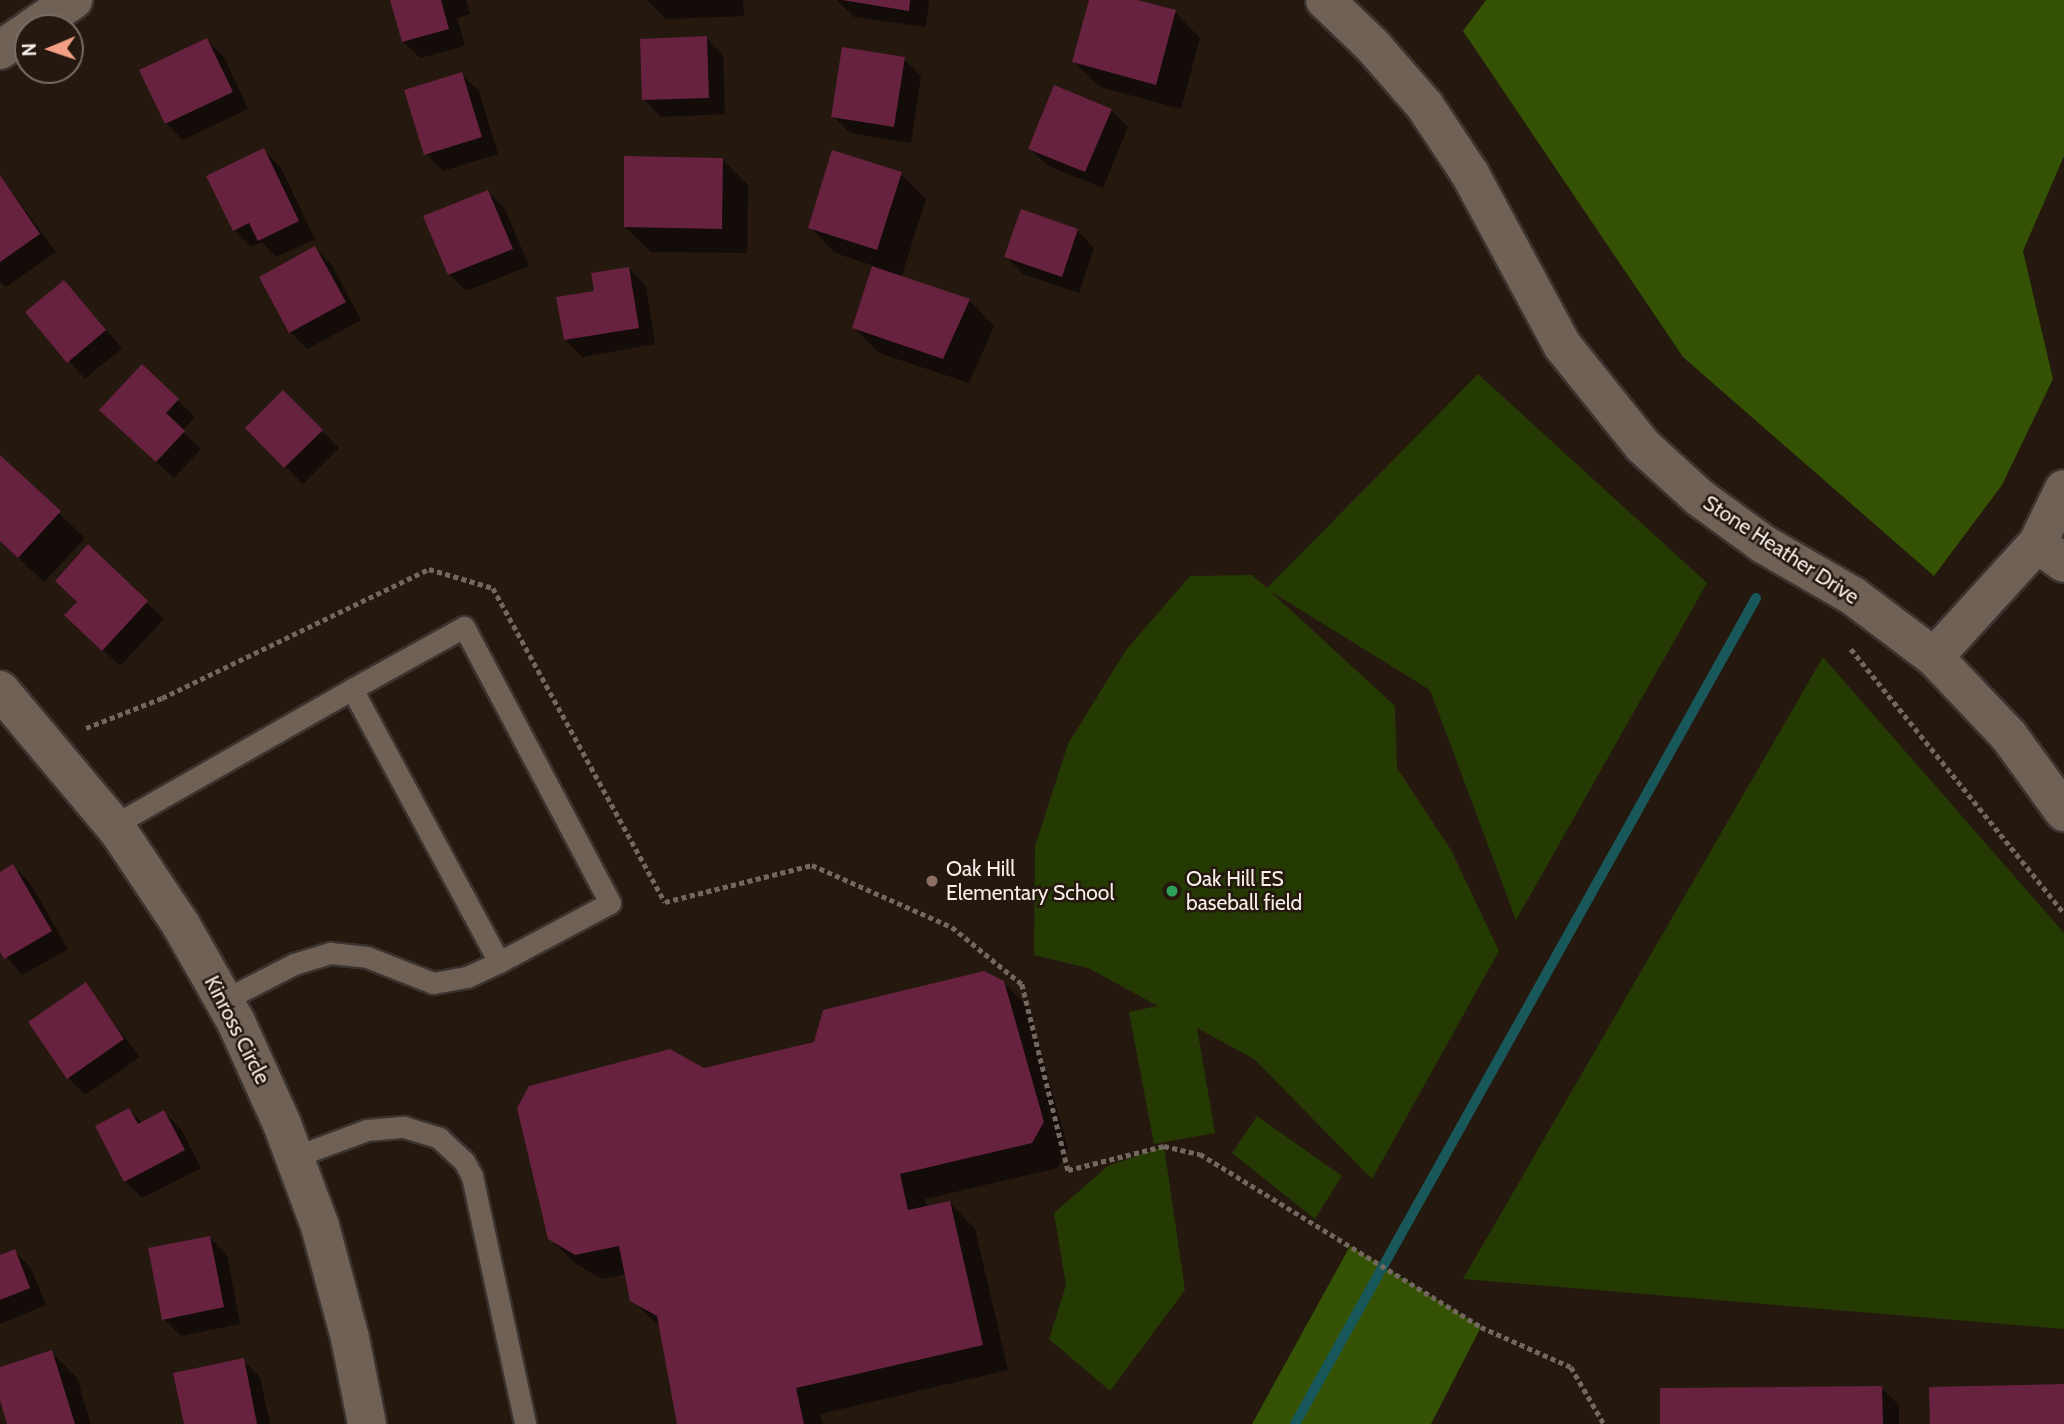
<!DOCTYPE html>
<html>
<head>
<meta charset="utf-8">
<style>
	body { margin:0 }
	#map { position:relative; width:2064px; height:1424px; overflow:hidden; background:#24180f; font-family:Cabin,sans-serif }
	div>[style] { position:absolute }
	.green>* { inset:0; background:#253a03 }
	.forest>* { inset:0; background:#345104 }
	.shadow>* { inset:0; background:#0007 }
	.stream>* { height:10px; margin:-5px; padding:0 5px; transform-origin:5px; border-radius:5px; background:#19585a }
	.building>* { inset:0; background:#67223f }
	.path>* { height:4.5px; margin-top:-2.25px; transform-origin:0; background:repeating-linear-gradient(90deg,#726860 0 5px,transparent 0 8.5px) }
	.roads { filter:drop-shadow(2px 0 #3b332f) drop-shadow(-2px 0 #3b332f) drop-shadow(0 2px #3b332f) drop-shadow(0 -2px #3b332f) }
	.service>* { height:21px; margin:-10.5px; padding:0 10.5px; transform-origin:10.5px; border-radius:10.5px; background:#706157 }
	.minor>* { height:38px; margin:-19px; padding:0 19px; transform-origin:19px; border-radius:19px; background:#706157 }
	.tertiary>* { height:38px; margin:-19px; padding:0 19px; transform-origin:19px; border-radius:19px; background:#706157 }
	.dots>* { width:19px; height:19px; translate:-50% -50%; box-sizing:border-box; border:4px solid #24180f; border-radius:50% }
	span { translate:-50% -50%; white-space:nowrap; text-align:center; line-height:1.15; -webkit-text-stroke:5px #24180f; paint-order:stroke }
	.street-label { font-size:21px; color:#f7efe9 }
	.poi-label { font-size:21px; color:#f7efe9 }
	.left { translate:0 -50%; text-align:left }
	.north { position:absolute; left:14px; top:14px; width:70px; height:70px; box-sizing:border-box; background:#24180f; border:2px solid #786e66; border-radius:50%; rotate:268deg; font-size:19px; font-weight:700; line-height:28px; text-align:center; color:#f7efe9 }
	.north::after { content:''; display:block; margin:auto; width:24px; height:32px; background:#f39f86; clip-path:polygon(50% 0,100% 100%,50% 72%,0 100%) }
</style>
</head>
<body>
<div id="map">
	<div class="green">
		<i style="clip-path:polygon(1478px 374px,1707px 583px,1516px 920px,1430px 690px,1270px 591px,1395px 706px,1397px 768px,1451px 850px,1499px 951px,1372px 1179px,1254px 1059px,1197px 1028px,1215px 1133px,1154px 1144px,1129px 1012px,1158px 1006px,1088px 968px,1034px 955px,1035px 846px,1068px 744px,1126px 650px,1190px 576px,1252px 575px,1267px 588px)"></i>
		<i style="clip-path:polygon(1823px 657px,2064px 933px,2064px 1329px,1463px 1279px)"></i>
		<i style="clip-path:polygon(1257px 1116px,1342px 1176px,1315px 1219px,1232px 1153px)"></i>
		<i style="clip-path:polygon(1164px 1146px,1185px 1290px,1110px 1391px,1049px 1339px,1066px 1285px,1054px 1213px,1108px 1166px)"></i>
	</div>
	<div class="forest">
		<i style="clip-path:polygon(1486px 0,2064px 0,2064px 156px,2023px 251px,2053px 379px,2002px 485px,1934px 576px,1683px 357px,1463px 31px)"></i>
		<i style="clip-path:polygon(1350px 1246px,1481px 1327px,1431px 1424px,1252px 1424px)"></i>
	</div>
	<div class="shadow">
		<i style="clip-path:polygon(392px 0,466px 0,470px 14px,457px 18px,465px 46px,420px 58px,403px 41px)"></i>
		<i style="clip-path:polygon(647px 0,743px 0,744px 16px,666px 19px)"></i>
		<i style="clip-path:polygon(837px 0,929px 0,926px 27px,854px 17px)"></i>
		<i style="clip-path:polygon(1091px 0,1130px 0,1175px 12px,1200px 38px,1181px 109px,1100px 87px,1074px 62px)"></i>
		<i style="clip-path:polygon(706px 38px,723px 55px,725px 114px,661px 117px,644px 99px)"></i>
		<i style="clip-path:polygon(207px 40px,224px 57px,248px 109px,183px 140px,166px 123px)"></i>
		<i style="clip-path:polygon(904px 59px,921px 76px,911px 143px,850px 133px,833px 116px)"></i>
		<i style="clip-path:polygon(461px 74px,479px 91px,498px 154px,443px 171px,426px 154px)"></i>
		<i style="clip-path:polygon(1111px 110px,1128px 127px,1103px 188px,1048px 166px,1030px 149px)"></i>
		<i style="clip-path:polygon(264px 150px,281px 168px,315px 239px,276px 257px,262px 242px,251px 247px,234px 230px)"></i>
		<i style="clip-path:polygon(722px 159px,748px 185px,747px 253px,651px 252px,625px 227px)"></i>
		<i style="clip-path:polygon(901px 174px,926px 199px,901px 278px,969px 300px,994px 326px,969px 383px,879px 353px,854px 328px,874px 266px,835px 253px,810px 227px)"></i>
		<i style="clip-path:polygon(0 176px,56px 252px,6px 287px,0 282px)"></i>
		<i style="clip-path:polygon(488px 192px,505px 209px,529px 266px,466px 291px,449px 274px)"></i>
		<i style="clip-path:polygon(1077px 230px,1094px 248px,1079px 293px,1023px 274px,1006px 256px)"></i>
		<i style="clip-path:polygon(315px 248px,332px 265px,361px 320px,307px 349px,290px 332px)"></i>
		<i style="clip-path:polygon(629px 269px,646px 286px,655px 344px,582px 357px,565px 339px,596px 292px)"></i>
		<i style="clip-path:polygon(64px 282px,122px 348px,85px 379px,28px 313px)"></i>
		<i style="clip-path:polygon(142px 366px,195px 417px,182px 431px,201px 449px,174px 478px,119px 427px)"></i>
		<i style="clip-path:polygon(283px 392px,339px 448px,303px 484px,247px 428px)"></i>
		<i style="clip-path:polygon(0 457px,85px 538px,44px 582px,0 541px)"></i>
		<i style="clip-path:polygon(88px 547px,164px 619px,120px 666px,84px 632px,79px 602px)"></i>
		<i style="clip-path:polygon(13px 866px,30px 883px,68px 949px,22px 975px,0 949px,0 874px)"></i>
		<i style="clip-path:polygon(1003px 982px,1029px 1008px,1068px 1148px,1058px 1168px,925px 1199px,927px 1208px,950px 1203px,975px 1229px,1008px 1370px,820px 1414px,823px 1424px,679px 1424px,661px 1328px,632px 1300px,627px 1274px,602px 1279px,576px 1264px,549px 1238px,703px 1070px,816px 1043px)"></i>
		<i style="clip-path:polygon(85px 984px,140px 1057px,85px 1095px,68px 1078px)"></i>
		<i style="clip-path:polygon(129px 1110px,142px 1123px,164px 1112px,181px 1129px,201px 1168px,142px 1198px,125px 1181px)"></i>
		<i style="clip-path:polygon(210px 1238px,227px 1255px,240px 1324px,181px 1336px,164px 1319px)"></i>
		<i style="clip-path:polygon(14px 1251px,31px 1268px,46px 1305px,0 1324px,0 1257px)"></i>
		<i style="clip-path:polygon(51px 1352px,77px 1378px,91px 1424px,9px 1424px,0 1395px,0 1369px)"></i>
		<i style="clip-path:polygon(243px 1360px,260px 1377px,270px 1424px,186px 1424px)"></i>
		<i style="clip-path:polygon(1881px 1388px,1899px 1405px,1899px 1424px,1662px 1424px)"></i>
	</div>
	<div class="stream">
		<i style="left:1295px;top:1424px;width:946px;rotate:-60.83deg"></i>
	</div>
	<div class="building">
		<i style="clip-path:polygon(390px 0,441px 0,449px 29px,402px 42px)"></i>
		<i style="clip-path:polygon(842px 0,910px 0,909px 11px)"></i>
		<i style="clip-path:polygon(1089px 0,1137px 0,1176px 10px,1156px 85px,1072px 62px)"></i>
		<i style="clip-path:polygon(707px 36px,709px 98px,642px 100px,640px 39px)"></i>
		<i style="clip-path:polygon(207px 38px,233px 92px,165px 124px,139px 70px)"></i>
		<i style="clip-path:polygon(842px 47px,905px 57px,894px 127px,831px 117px)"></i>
		<i style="clip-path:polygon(462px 72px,482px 137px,424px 155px,404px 90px)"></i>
		<i style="clip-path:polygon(1054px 85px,1112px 109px,1085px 172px,1028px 149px)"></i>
		<i style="clip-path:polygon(264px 148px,299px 221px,258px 241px,249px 223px,233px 231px,206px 176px)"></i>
		<i style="clip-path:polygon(832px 150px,902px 172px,877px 250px,808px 228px)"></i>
		<i style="clip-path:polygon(624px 156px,723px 158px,722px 229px,624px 227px)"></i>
		<i style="clip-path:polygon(0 175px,40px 234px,0 262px)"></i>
		<i style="clip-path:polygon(488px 190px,513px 249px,448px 275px,423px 216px)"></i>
		<i style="clip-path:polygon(1021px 209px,1078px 229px,1062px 277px,1004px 257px)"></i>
		<i style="clip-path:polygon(315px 246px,346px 302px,289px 333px,259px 277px)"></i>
		<i style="clip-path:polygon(872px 266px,970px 299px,943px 359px,852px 328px)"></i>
		<i style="clip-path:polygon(629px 267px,639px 328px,564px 340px,556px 297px,594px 291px,591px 273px)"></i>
		<i style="clip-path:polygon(64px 280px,106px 330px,67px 363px,25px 312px)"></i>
		<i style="clip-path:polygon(142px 364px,179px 399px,166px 413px,185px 431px,156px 462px,99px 410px)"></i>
		<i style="clip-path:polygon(283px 390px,323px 430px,284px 468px,245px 428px)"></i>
		<i style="clip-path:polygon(0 455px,61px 511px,18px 558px,0 541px)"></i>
		<i style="clip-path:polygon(88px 544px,148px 601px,102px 651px,64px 615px,77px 602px,55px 581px)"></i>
		<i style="clip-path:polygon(13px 864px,52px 931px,4px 959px,0 952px,0 872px)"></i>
		<i style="clip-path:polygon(984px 971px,1004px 981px,1044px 1122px,1032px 1143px,900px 1174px,908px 1210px,950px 1201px,983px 1345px,796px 1388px,804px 1424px,677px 1424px,657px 1316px,630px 1301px,619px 1246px,575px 1255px,548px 1239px,517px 1108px,529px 1086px,670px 1049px,704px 1068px,814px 1042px,823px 1010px)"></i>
		<i style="clip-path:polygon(86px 982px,124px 1039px,67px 1079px,28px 1022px)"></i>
		<i style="clip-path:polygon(129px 1108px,138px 1124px,164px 1110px,185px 1150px,124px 1182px,95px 1126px)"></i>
		<i style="clip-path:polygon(210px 1236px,224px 1307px,162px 1320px,148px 1248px)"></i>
		<i style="clip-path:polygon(15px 1249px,30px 1288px,0 1300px,0 1255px)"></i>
		<i style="clip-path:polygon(52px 1350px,75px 1424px,7px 1424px,0 1400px,0 1367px)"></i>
		<i style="clip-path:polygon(244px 1358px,257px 1424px,184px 1424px,173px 1373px)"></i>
		<i style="clip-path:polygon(2064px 1384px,2064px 1424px,1930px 1424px,1929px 1387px)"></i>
		<i style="clip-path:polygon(1882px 1386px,1883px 1424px,1660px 1424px,1660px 1388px)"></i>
	</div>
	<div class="path">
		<i style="left:1851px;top:649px;width:339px;rotate:51.1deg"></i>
		<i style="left:86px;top:728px;width:82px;rotate:-21.5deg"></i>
		<i style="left:162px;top:698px;width:297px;rotate:-25.8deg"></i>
		<i style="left:429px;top:569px;width:67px;rotate:16.5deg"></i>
		<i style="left:493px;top:588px;width:358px;rotate:61.3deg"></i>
		<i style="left:665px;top:902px;width:152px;rotate:-14.1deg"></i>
		<i style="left:812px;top:865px;width:153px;rotate:23.9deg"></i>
		<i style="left:952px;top:927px;width:90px;rotate:39.2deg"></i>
		<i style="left:1022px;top:984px;width:192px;rotate:76.1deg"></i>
		<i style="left:1068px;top:1170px;width:99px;rotate:-14deg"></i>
		<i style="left:1164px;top:1146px;width:37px;rotate:13deg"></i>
		<i style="left:1200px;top:1154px;width:330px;rotate:31.6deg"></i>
		<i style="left:1481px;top:1327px;width:98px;rotate:24deg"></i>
		<i style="left:1571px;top:1367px;width:66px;rotate:59.9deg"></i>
	</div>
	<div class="roads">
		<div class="service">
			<i style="left:114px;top:825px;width:274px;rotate:-29.7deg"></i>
			<i style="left:352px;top:689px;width:128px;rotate:-29deg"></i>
			<i style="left:464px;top:627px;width:312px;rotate:62.1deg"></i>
			<i style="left:610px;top:903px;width:126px;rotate:152deg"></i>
			<i style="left:499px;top:962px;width:310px;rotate:-118.3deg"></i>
			<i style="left:224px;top:1000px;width:79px;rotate:-27.2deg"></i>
			<i style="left:294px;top:964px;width:38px;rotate:-17deg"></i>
			<i style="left:330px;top:953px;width:37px;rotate:6deg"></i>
			<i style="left:367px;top:957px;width:71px;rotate:21.5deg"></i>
			<i style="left:433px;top:983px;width:35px;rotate:-10deg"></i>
			<i style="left:467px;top:977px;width:35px;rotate:-25deg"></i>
			<i style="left:294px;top:1157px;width:78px;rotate:-20.3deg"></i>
			<i style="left:367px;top:1130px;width:37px;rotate:-5deg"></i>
			<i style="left:404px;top:1127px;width:37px;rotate:17deg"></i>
			<i style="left:439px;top:1138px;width:34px;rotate:43deg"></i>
			<i style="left:464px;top:1161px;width:17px;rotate:62deg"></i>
			<i style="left:472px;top:1176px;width:254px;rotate:77.9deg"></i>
		</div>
		<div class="minor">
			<i style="left:2037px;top:544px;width:33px;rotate:35deg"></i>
			<i style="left:1934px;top:657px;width:153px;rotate:-47.7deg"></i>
			<i style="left:2037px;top:544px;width:61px;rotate:-63.9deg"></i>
		</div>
		<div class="tertiary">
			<i style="left:1325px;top:0;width:65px;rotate:43.8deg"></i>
			<i style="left:1372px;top:45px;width:81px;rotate:49deg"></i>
			<i style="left:1425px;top:106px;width:82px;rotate:56.5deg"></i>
			<i style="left:1470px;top:174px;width:194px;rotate:61.7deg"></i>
			<i style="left:1562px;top:345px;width:129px;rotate:51.3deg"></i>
			<i style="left:1643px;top:446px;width:77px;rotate:42.4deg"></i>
			<i style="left:1700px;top:498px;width:78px;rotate:36.1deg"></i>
			<i style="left:1763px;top:544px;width:104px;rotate:30deg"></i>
			<i style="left:1853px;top:596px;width:101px;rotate:37deg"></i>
			<i style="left:1934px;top:657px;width:109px;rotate:46.5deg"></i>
			<i style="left:2009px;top:736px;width:94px;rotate:54.1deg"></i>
			<i style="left:32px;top:28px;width:50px;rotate:-34.3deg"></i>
			<i style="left:0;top:50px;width:34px;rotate:-34deg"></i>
			<i style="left:0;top:690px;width:185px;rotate:50deg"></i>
			<i style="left:119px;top:832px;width:112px;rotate:56.3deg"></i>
			<i style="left:181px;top:925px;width:112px;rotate:60.4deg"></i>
			<i style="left:236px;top:1022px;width:112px;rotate:65.7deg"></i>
			<i style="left:282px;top:1124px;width:109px;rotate:69.6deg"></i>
			<i style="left:320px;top:1226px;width:116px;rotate:75deg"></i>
			<i style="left:350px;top:1338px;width:88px;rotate:78.8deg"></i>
		</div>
	</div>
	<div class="dots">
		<i style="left:932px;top:881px;background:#8d6e63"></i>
		<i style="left:1172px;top:891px;background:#2e9e5b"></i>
	</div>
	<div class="street-label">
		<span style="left:1781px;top:550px;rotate:33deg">Stone Heather Drive</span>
		<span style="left:237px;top:1030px;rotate:63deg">Kinross Circle</span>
	</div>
	<div class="poi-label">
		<span class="left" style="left:946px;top:881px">Oak Hill<br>Elementary School</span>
		<span class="left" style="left:1186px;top:891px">Oak Hill ES<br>baseball field</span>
	</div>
	<div class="north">N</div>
</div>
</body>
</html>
